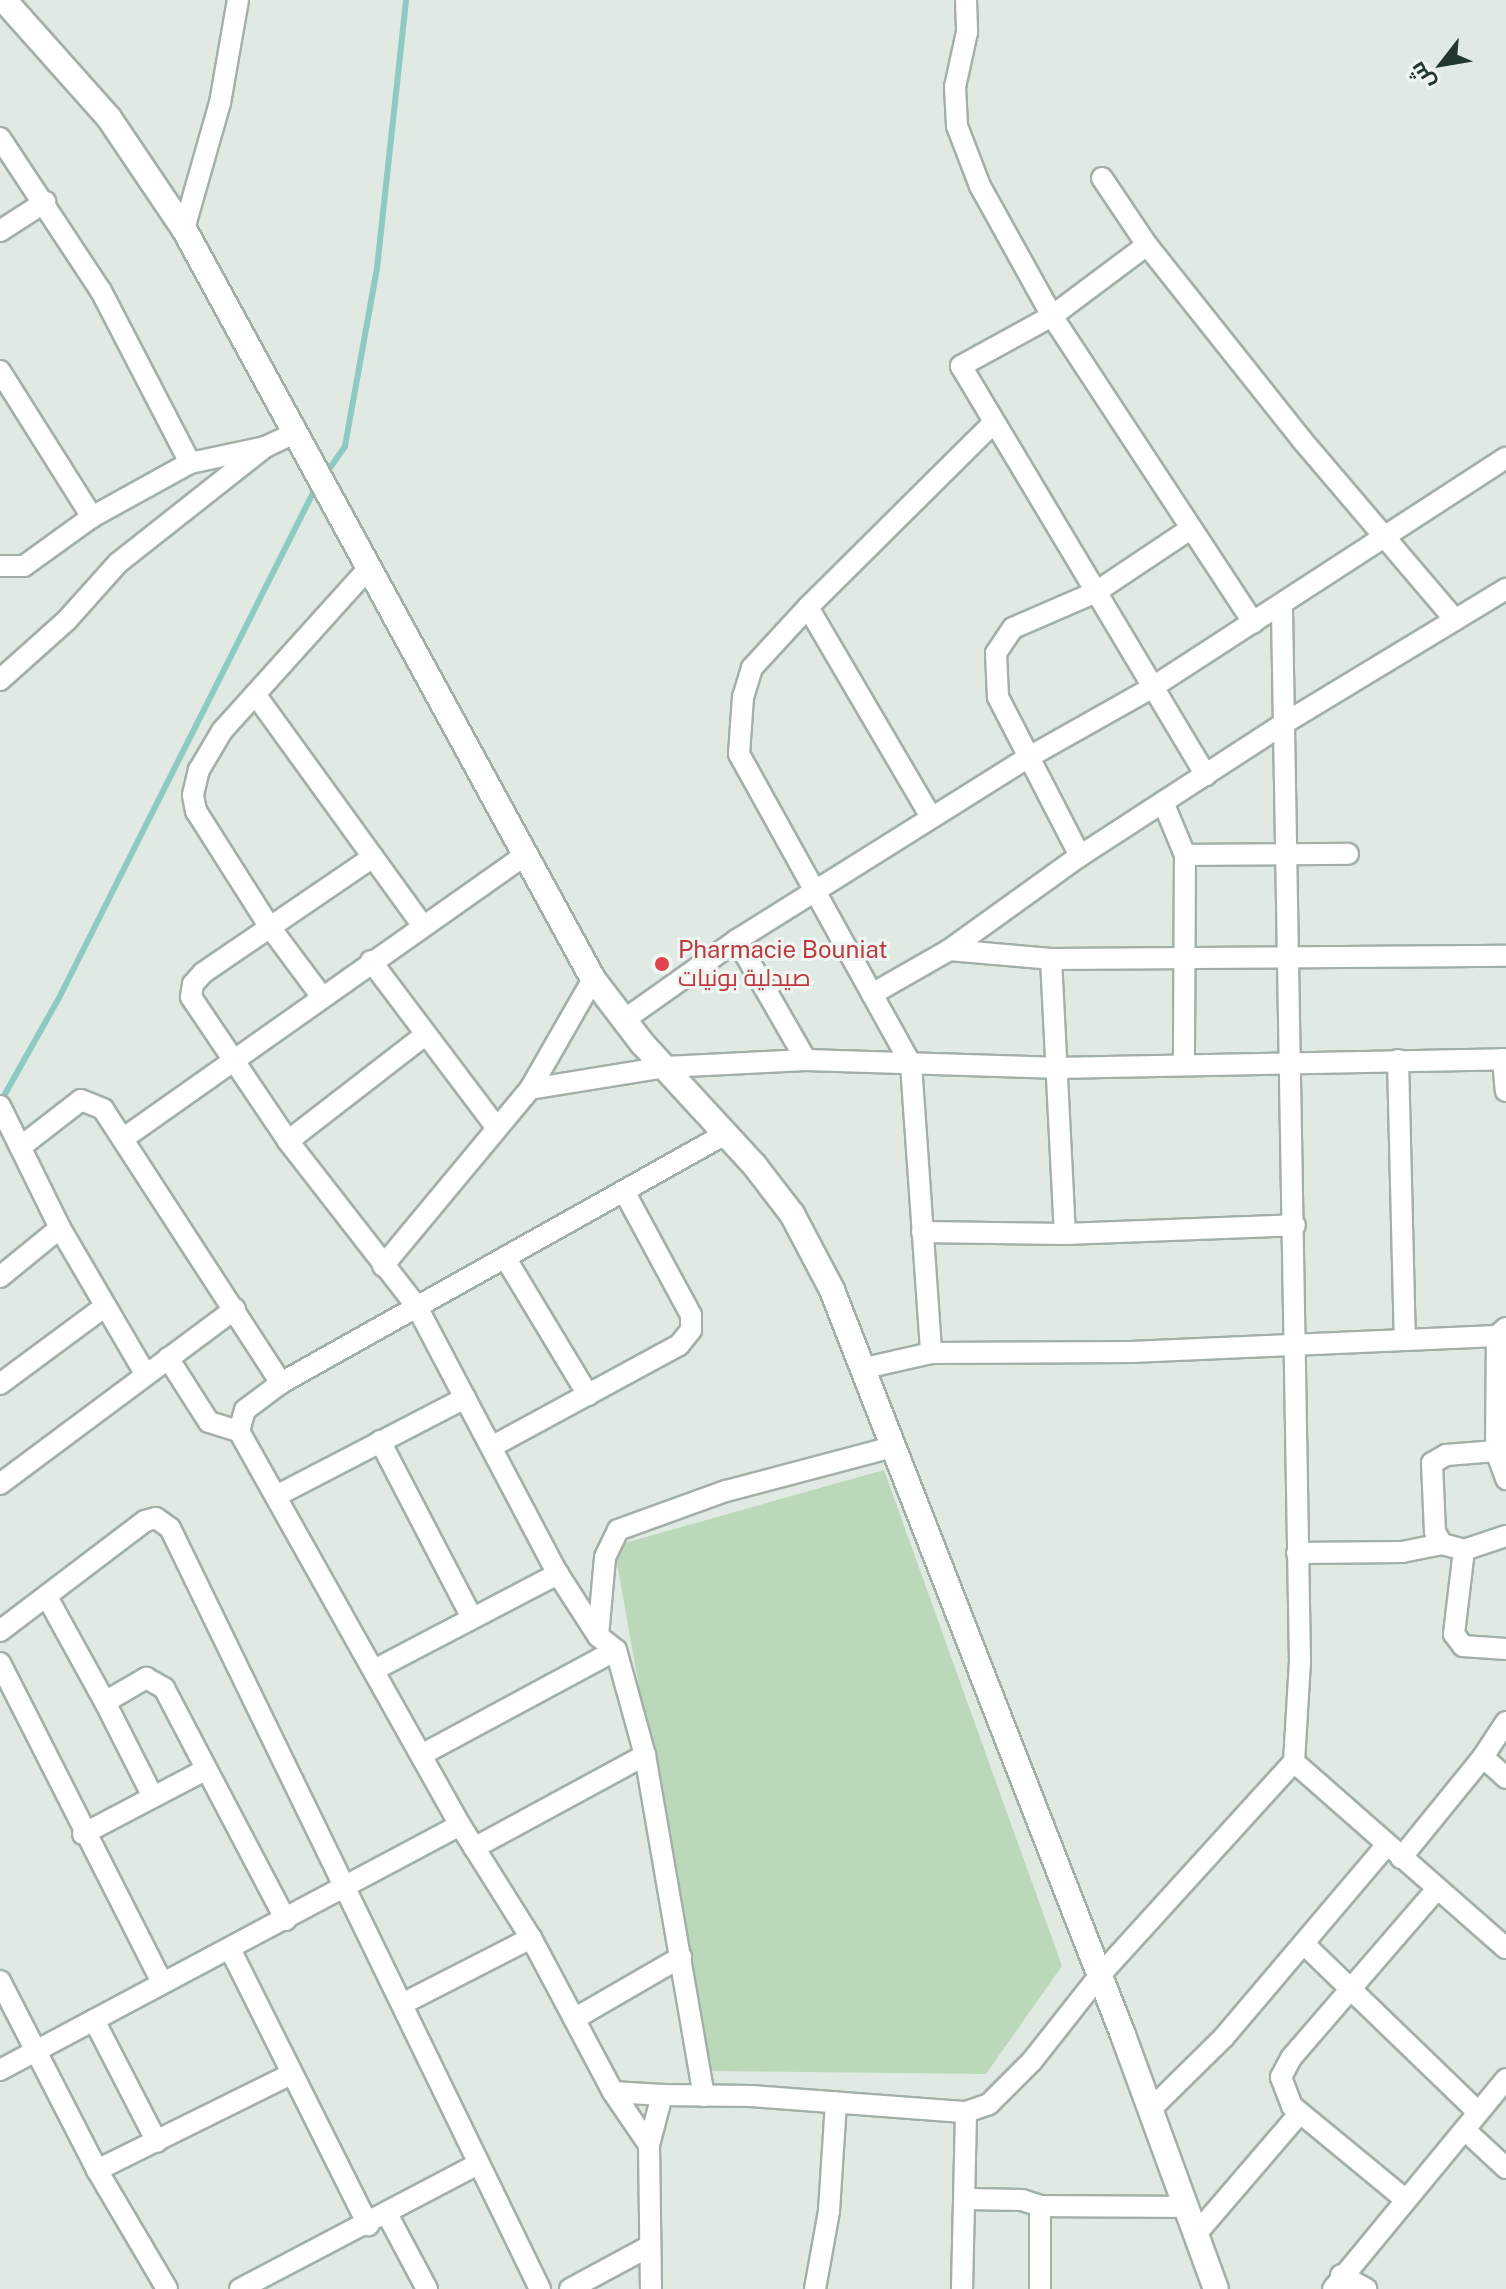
<!DOCTYPE html>
<html>
<head>
<meta charset="utf-8">
<style>
	body { margin:0 }
	#map { position:relative; width:1506px; height:2289px; overflow:hidden; background:#e0e9e2; font-family:"Public Sans",Cairo,sans-serif }
	div>[style] { position:absolute }
	.green>* { inset:0; background:#bbd9ba }
	.stream>* { height:6px; margin:-3px; padding:0 3px; transform-origin:3px; border-radius:3px; background:#8ccac2 }
	.roads { filter:drop-shadow(2px 0 #a3b0a8) drop-shadow(-2px 0 #a3b0a8) drop-shadow(0 2px #a3b0a8) drop-shadow(0 -2px #a3b0a8) }
	.street>* { height:20px; margin:-10px; padding:0 10px; transform-origin:10px; border-radius:10px; background:#fff }
	.secondary>* { height:24px; margin:-12px; padding:0 12px; transform-origin:12px; border-radius:12px; background:#fff }
	.dots>* { width:22px; height:22px; translate:-50% -50%; box-sizing:border-box; border:4px solid #f0f6f1; border-radius:50% }
	span { translate:-50% -50%; white-space:nowrap; text-align:center; line-height:1.15; -webkit-text-stroke:6px #f0f6f1; paint-order:stroke }
	.health-label { font-size:24px; color:#be3a42 }
	.left { translate:0 -50%; text-align:left }
	.north { position:absolute; left:1402px; top:24px; width:80px; height:80px; -webkit-text-stroke:6px #f0f6f1; paint-order:stroke; rotate:239deg; font-size:22px; font-weight:700; line-height:32px; text-align:center; color:#22382c }
	.north::after { content:''; display:block; margin:auto; width:28px; height:36px; background:#22382c; clip-path:polygon(50% 0,100% 100%,50% 72%,0 100%) }
</style>
</head>
<body>
<div id="map">
	<div class="green">
		<i style="clip-path:polygon(884px 1470px,1062px 1966px,986px 2074px,707px 2071px,614px 1546px)"></i>
	</div>
	<div class="stream">
		<i style="left:325px;top:475px;width:35px;rotate:-55deg"></i>
		<i style="left:345px;top:446px;width:181px;rotate:-79.8deg"></i>
		<i style="left:377px;top:268px;width:270px;rotate:-83.8deg"></i>
		<i style="left:0;top:1103px;width:120px;rotate:-60.7deg"></i>
		<i style="left:59px;top:998px;width:572px;rotate:-63.3deg"></i>
	</div>
	<div class="roads">
		<div class="street">
			<i style="left:966px;top:0;width:32px;rotate:88deg"></i>
			<i style="left:967px;top:32px;width:56px;rotate:102.3deg"></i>
			<i style="left:955px;top:87px;width:39px;rotate:87deg"></i>
			<i style="left:957px;top:126px;width:64px;rotate:69deg"></i>
			<i style="left:980px;top:186px;width:149px;rotate:61deg"></i>
			<i style="left:1052px;top:316px;width:367px;rotate:56.7deg"></i>
			<i style="left:0;top:138px;width:183px;rotate:56.6deg"></i>
			<i style="left:101px;top:291px;width:194px;rotate:62.6deg"></i>
			<i style="left:1102px;top:178px;width:81px;rotate:56.1deg"></i>
			<i style="left:1147px;top:245px;width:249px;rotate:51.5deg"></i>
			<i style="left:1302px;top:440px;width:236px;rotate:49.6deg"></i>
			<i style="left:184px;top:229px;width:131px;rotate:-74.1deg"></i>
			<i style="left:220px;top:103px;width:105px;rotate:-80.1deg"></i>
			<i style="left:0;top:231px;width:54px;rotate:-32.8deg"></i>
			<i style="left:1147px;top:245px;width:119px;rotate:143.2deg"></i>
			<i style="left:1052px;top:316px;width:104px;rotate:151.2deg"></i>
			<i style="left:961px;top:366px;width:477px;rotate:59.1deg"></i>
			<i style="left:0;top:371px;width:173px;rotate:57.8deg"></i>
			<i style="left:0;top:566px;width:24px"></i>
			<i style="left:24px;top:566px;width:84px;rotate:-35.8deg"></i>
			<i style="left:92px;top:517px;width:112px;rotate:-28.9deg"></i>
			<i style="left:190px;top:463px;width:77px;rotate:-12deg"></i>
			<i style="left:265px;top:447px;width:29px;rotate:-25deg"></i>
			<i style="left:808px;top:607px;width:83px;rotate:132.6deg"></i>
			<i style="left:752px;top:668px;width:30px;rotate:107deg"></i>
			<i style="left:743px;top:697px;width:57px;rotate:94deg"></i>
			<i style="left:739px;top:754px;width:355px;rotate:61deg"></i>
			<i style="left:911px;top:1064px;width:290px;rotate:86deg"></i>
			<i style="left:0;top:680px;width:90px;rotate:-41.8deg"></i>
			<i style="left:67px;top:620px;width:76px;rotate:-48.2deg"></i>
			<i style="left:118px;top:563px;width:187px;rotate:-38.3deg"></i>
			<i style="left:255px;top:694px;width:285px;rotate:54.1deg"></i>
			<i style="left:1163px;top:802px;width:57px;rotate:67.5deg"></i>
			<i style="left:1185px;top:855px;width:209px;rotate:90.3deg"></i>
			<i style="left:931px;top:817px;width:243px;rotate:-120.4deg"></i>
			<i style="left:808px;top:607px;width:262px;rotate:-44.8deg"></i>
			<i style="left:1185px;top:855px;width:163px;rotate:-0.4deg"></i>
			<i style="left:1080px;top:856px;width:179px;rotate:-117.3deg"></i>
			<i style="left:998px;top:697px;width:44px;rotate:-92.6deg"></i>
			<i style="left:996px;top:653px;width:30px;rotate:-56deg"></i>
			<i style="left:1013px;top:628px;width:90px;rotate:-23.4deg"></i>
			<i style="left:1096px;top:592px;width:113px;rotate:-33.8deg"></i>
			<i style="left:373px;top:857px;width:206px;rotate:145.7deg"></i>
			<i style="left:203px;top:973px;width:15px;rotate:132deg"></i>
			<i style="left:193px;top:984px;width:13px;rotate:99deg"></i>
			<i style="left:191px;top:997px;width:174px;rotate:56deg"></i>
			<i style="left:288px;top:1141px;width:210px;rotate:52.1deg"></i>
			<i style="left:417px;top:1307px;width:302px;rotate:62.2deg"></i>
			<i style="left:558px;top:1574px;width:74px;rotate:57.2deg"></i>
			<i style="left:598px;top:1636px;width:23px;rotate:38deg"></i>
			<i style="left:616px;top:1650px;width:109px;rotate:74.6deg"></i>
			<i style="left:645px;top:1755px;width:346px;rotate:80.2deg"></i>
			<i style="left:737px;top:940px;width:138px;rotate:60.1deg"></i>
			<i style="left:949px;top:950px;width:102px;rotate:5deg"></i>
			<i style="left:1051px;top:959px;width:455px;rotate:-0.4deg"></i>
			<i style="left:1051px;top:959px;width:275px;rotate:87.1deg"></i>
			<i style="left:371px;top:961px;width:208px;rotate:53deg"></i>
			<i style="left:872px;top:994px;width:89px;rotate:-29.7deg"></i>
			<i style="left:949px;top:950px;width:161px;rotate:-35.7deg"></i>
			<i style="left:1080px;top:856px;width:242px;rotate:-33deg"></i>
			<i style="left:1283px;top:724px;width:261px;rotate:-31.2deg"></i>
			<i style="left:322px;top:997px;width:89px;rotate:-126.7deg"></i>
			<i style="left:269px;top:926px;width:136px;rotate:-122.4deg"></i>
			<i style="left:196px;top:811px;width:16px;rotate:-101deg"></i>
			<i style="left:193px;top:795px;width:26px;rotate:-77deg"></i>
			<i style="left:199px;top:770px;width:45px;rotate:-59.5deg"></i>
			<i style="left:222px;top:731px;width:219px;rotate:-48deg"></i>
			<i style="left:624px;top:1020px;width:138px;rotate:-35.3deg"></i>
			<i style="left:737px;top:940px;width:345px;rotate:-32.1deg"></i>
			<i style="left:1029px;top:757px;width:142px;rotate:-29.4deg"></i>
			<i style="left:1153px;top:687px;width:421px;rotate:-33deg"></i>
			<i style="left:1503px;top:1059px;width:32px;rotate:85deg"></i>
			<i style="left:1398px;top:1060px;width:278px;rotate:88.6deg"></i>
			<i style="left:530px;top:1089px;width:138px;rotate:-9.2deg"></i>
			<i style="left:666px;top:1067px;width:140px;rotate:-2.9deg"></i>
			<i style="left:806px;top:1060px;width:248px;rotate:1.8deg"></i>
			<i style="left:1054px;top:1068px;width:452px;rotate:-1.1deg"></i>
			<i style="left:0;top:1106px;width:136px;rotate:63.8deg"></i>
			<i style="left:60px;top:1228px;width:167px;rotate:59.7deg"></i>
			<i style="left:124px;top:1138px;width:489px;rotate:-35.2deg"></i>
			<i style="left:288px;top:1141px;width:173px;rotate:-37.7deg"></i>
			<i style="left:23px;top:1145px;width:73px;rotate:-37.8deg"></i>
			<i style="left:81px;top:1100px;width:24px;rotate:22deg"></i>
			<i style="left:103px;top:1109px;width:327px;rotate:57deg"></i>
			<i style="left:922px;top:1232px;width:143px;rotate:0.8deg"></i>
			<i style="left:1065px;top:1234px;width:230px;rotate:-2.2deg"></i>
			<i style="left:506px;top:1259px;width:159px;rotate:58.9deg"></i>
			<i style="left:383px;top:1266px;width:230px;rotate:-50.3deg"></i>
			<i style="left:530px;top:1089px;width:127px;rotate:-60.2deg"></i>
			<i style="left:0;top:1277px;width:77px;rotate:-39.2deg"></i>
			<i style="left:1497px;top:1336px;width:115px;rotate:90.5deg"></i>
			<i style="left:1496px;top:1451px;width:30px;rotate:70deg"></i>
			<i style="left:168px;top:1358px;width:76px;rotate:57.4deg"></i>
			<i style="left:209px;top:1422px;width:31px;rotate:17deg"></i>
			<i style="left:865px;top:1368px;width:68px;rotate:-12.8deg"></i>
			<i style="left:931px;top:1353px;width:200px;rotate:-0.3deg"></i>
			<i style="left:1131px;top:1352px;width:366px;rotate:-2.5deg"></i>
			<i style="left:1497px;top:1336px;width:12px;rotate:-42deg"></i>
			<i style="left:0;top:1384px;width:129px;rotate:-36.5deg"></i>
			<i style="left:380px;top:1441px;width:199px;rotate:62.5deg"></i>
			<i style="left:493px;top:1446px;width:212px;rotate:-28.5deg"></i>
			<i style="left:679px;top:1345px;width:19px;rotate:-51deg"></i>
			<i style="left:691px;top:1330px;width:15px;rotate:-90deg"></i>
			<i style="left:691px;top:1315px;width:139px;rotate:-118.4deg"></i>
			<i style="left:1496px;top:1451px;width:50px;rotate:175.4deg"></i>
			<i style="left:1446px;top:1455px;width:16px;rotate:150deg"></i>
			<i style="left:1432px;top:1463px;width:69px;rotate:87.5deg"></i>
			<i style="left:1435px;top:1532px;width:14px;rotate:60deg"></i>
			<i style="left:1442px;top:1544px;width:23px;rotate:15deg"></i>
			<i style="left:1464px;top:1550px;width:44px;rotate:-18.4deg"></i>
			<i style="left:0;top:1484px;width:293px;rotate:-36.7deg"></i>
			<i style="left:276px;top:1496px;width:213px;rotate:-27.4deg"></i>
			<i style="left:1464px;top:1550px;width:85px;rotate:96.8deg"></i>
			<i style="left:1454px;top:1634px;width:15px;rotate:53deg"></i>
			<i style="left:1463px;top:1646px;width:43px;rotate:4deg"></i>
			<i style="left:1297px;top:1553px;width:105px;rotate:-0.5deg"></i>
			<i style="left:1402px;top:1552px;width:41px;rotate:-11.3deg"></i>
			<i style="left:47px;top:1597px;width:120px;rotate:61.1deg"></i>
			<i style="left:105px;top:1702px;width:48px;rotate:-30.3deg"></i>
			<i style="left:146px;top:1678px;width:21px;rotate:29deg"></i>
			<i style="left:164px;top:1688px;width:262px;rotate:62.3deg"></i>
			<i style="left:0;top:1631px;width:182px;rotate:-37.2deg"></i>
			<i style="left:145px;top:1521px;width:11px;rotate:-15deg"></i>
			<i style="left:156px;top:1518px;width:17px;rotate:36deg"></i>
			<i style="left:170px;top:1528px;width:846px;rotate:64.07deg"></i>
			<i style="left:598px;top:1636px;width:79px;rotate:-84.9deg"></i>
			<i style="left:605px;top:1557px;width:30px;rotate:-64deg"></i>
			<i style="left:618px;top:1530px;width:115px;rotate:-19.9deg"></i>
			<i style="left:726px;top:1491px;width:172px;rotate:-14.8deg"></i>
			<i style="left:0;top:1663px;width:359px;rotate:63.1deg"></i>
			<i style="left:374px;top:1670px;width:208px;rotate:-27.6deg"></i>
			<i style="left:105px;top:1702px;width:104px;rotate:63.2deg"></i>
			<i style="left:1506px;top:1722px;width:42px;rotate:123.3deg"></i>
			<i style="left:1483px;top:1757px;width:31px;rotate:42deg"></i>
			<i style="left:423px;top:1754px;width:219px;rotate:-28.3deg"></i>
			<i style="left:1294px;top:1762px;width:282px;rotate:41.3deg"></i>
			<i style="left:83px;top:1834px;width:138px;rotate:-27.7deg"></i>
			<i style="left:474px;top:1848px;width:195px;rotate:-28.5deg"></i>
			<i style="left:1401px;top:1858px;width:130px;rotate:-50.9deg"></i>
			<i style="left:1304px;top:1944px;width:240px;rotate:44deg"></i>
			<i style="left:230px;top:1949px;width:309px;rotate:63.4deg"></i>
			<i style="left:0;top:1981px;width:212px;rotate:62.8deg"></i>
			<i style="left:97px;top:2170px;width:138px;rotate:59.5deg"></i>
			<i style="left:404px;top:2003px;width:143px;rotate:-27.1deg"></i>
			<i style="left:574px;top:2019px;width:124px;rotate:-30.1deg"></i>
			<i style="left:94px;top:2020px;width:137px;rotate:62.7deg"></i>
			<i style="left:0;top:2070px;width:521px;rotate:-28.04deg"></i>
			<i style="left:613px;top:2092px;width:49px;rotate:3.5deg"></i>
			<i style="left:1152px;top:2108px;width:101px;rotate:-44.6deg"></i>
			<i style="left:1224px;top:2037px;width:250px;rotate:-49.7deg"></i>
			<i style="left:1465px;top:2130px;width:56px;rotate:42.8deg"></i>
			<i style="left:649px;top:2145px;width:64px;rotate:-124.2deg"></i>
			<i style="left:613px;top:2092px;width:174px;rotate:-118deg"></i>
			<i style="left:531px;top:1938px;width:133px;rotate:-122.1deg"></i>
			<i style="left:460px;top:1825px;width:452px;rotate:-119.3deg"></i>
			<i style="left:239px;top:1431px;width:22px;rotate:-74deg"></i>
			<i style="left:245px;top:1410px;width:45px;rotate:-36.9deg"></i>
			<i style="left:281px;top:1383px;width:511px;rotate:-29.27deg"></i>
			<i style="left:97px;top:2170px;width:216px;rotate:-26.3deg"></i>
			<i style="left:966px;top:2199px;width:56px;rotate:1deg"></i>
			<i style="left:1022px;top:2200px;width:19px;rotate:18deg"></i>
			<i style="left:1040px;top:2206px;width:83px;rotate:90deg"></i>
			<i style="left:1406px;top:2200px;width:148px;rotate:-140.5deg"></i>
			<i style="left:1292px;top:2106px;width:31px;rotate:-111deg"></i>
			<i style="left:1281px;top:2077px;width:21px;rotate:-62deg"></i>
			<i style="left:1291px;top:2058px;width:222px;rotate:-49.2deg"></i>
			<i style="left:1040px;top:2206px;width:148px;rotate:0.4deg"></i>
			<i style="left:387px;top:2214px;width:85px;rotate:61.9deg"></i>
			<i style="left:1197px;top:2233px;width:158px;rotate:-49.4deg"></i>
			<i style="left:1341px;top:2275px;width:29px;rotate:29deg"></i>
			<i style="left:240px;top:2289px;width:269px;rotate:-27.7deg"></i>
			<i style="left:570px;top:2289px;width:91px;rotate:-28.3deg"></i>
			<i style="left:651px;top:2289px;width:144px;rotate:-90.8deg"></i>
			<i style="left:649px;top:2145px;width:52px;rotate:-75.4deg"></i>
			<i style="left:662px;top:2095px;width:89px;rotate:0.6deg"></i>
			<i style="left:751px;top:2096px;width:216px;rotate:4.3deg"></i>
			<i style="left:966px;top:2112px;width:24px;rotate:-19deg"></i>
			<i style="left:989px;top:2104px;width:61px;rotate:-45deg"></i>
			<i style="left:1032px;top:2061px;width:110px;rotate:-51.7deg"></i>
			<i style="left:1100px;top:1975px;width:288px;rotate:-47.7deg"></i>
			<i style="left:1294px;top:1762px;width:100px;rotate:-86.6deg"></i>
			<i style="left:1300px;top:1662px;width:1056px;rotate:-90.98deg"></i>
			<i style="left:815px;top:2289px;width:79px;rotate:-79.8deg"></i>
			<i style="left:829px;top:2211px;width:109px;rotate:-86.3deg"></i>
			<i style="left:962px;top:2289px;width:177px;rotate:-88.7deg"></i>
			<i style="left:1333px;top:2289px;width:272px;rotate:-50.5deg"></i>
		</div>
		<div class="secondary">
			<i style="left:4px;top:0;width:158px;rotate:48.3deg"></i>
			<i style="left:109px;top:118px;width:134px;rotate:56deg"></i>
			<i style="left:184px;top:229px;width:854px;rotate:61.39deg"></i>
			<i style="left:593px;top:979px;width:81px;rotate:52.6deg"></i>
			<i style="left:642px;top:1043px;width:167px;rotate:47.4deg"></i>
			<i style="left:755px;top:1166px;width:61px;rotate:52.4deg"></i>
			<i style="left:792px;top:1214px;width:86px;rotate:62.2deg"></i>
			<i style="left:832px;top:1290px;width:800px;rotate:68.66deg"></i>
			<i style="left:1123px;top:2035px;width:270px;rotate:69.9deg"></i>
		</div>
	</div>
	<div class="dots">
		<i style="left:662px;top:964px;background:#e0444e"></i>
	</div>
	<div class="health-label">
		<span class="left" style="left:678px;top:964px">Pharmacie Bouniat<br>صيدلية بونيات</span>
	</div>
	<div class="north">ش</div>
</div>
</body>
</html>
